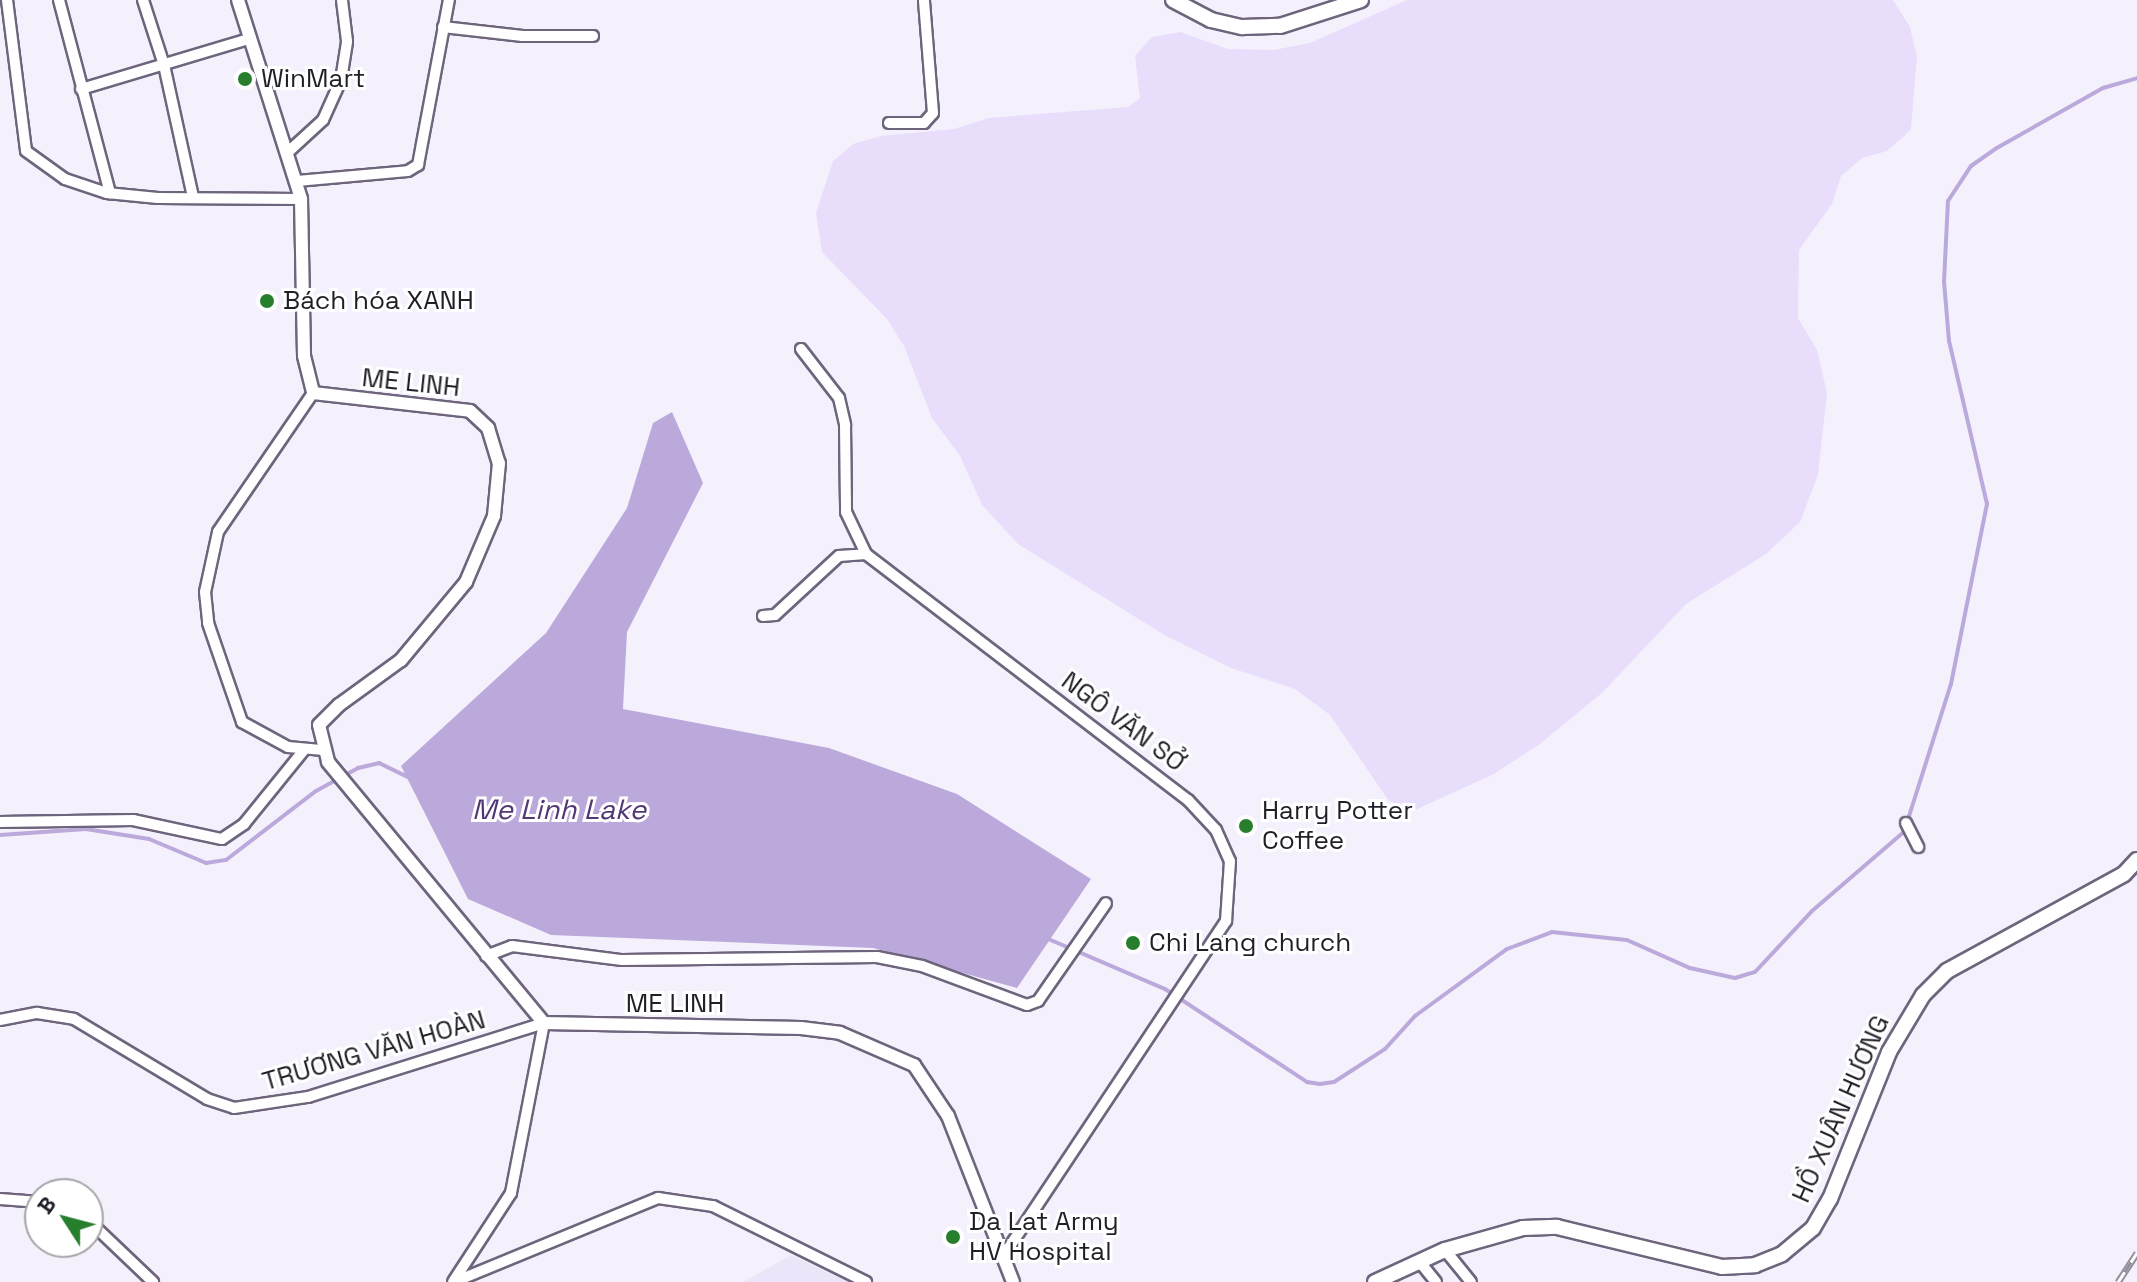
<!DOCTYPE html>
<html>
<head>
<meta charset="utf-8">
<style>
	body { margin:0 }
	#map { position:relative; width:2137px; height:1282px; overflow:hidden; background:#f5f1fc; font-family:"Space Grotesk",sans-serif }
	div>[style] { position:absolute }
	.built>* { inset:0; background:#ece5fa }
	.green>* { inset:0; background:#e8defc }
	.water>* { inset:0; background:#bba9db }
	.stream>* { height:4px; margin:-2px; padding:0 2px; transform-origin:2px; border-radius:2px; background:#bba9db }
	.roads { filter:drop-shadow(2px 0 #6e657d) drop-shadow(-2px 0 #6e657d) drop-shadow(0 2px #6e657d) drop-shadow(0 -2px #6e657d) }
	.minor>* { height:10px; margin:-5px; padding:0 5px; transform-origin:5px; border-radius:5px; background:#fff }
	.tertiary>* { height:12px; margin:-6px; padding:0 6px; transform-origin:6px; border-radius:6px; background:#fff }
	.secondary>* { height:14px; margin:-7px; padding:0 7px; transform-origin:7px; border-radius:7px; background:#fff }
	.rail>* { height:7px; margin-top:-3.5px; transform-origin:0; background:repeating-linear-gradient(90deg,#fff 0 12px,#94909b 0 24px); box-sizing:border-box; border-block:2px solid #94909b }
	.dots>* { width:22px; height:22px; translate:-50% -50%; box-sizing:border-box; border:4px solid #fff; border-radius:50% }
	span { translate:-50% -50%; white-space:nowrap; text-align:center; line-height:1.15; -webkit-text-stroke:6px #fff; paint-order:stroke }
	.poi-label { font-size:26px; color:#221e28 }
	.left { translate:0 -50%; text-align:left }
	.street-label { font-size:26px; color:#221e28 }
	.water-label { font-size:28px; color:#513775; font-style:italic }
	.north { position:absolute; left:24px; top:1178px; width:80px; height:80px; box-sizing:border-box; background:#fff; border:2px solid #a7a5a9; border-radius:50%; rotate:306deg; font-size:22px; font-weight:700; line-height:32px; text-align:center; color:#221e28 }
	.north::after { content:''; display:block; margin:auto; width:28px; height:36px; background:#277f2e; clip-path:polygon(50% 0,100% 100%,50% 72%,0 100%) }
</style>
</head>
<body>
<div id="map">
	<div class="built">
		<i style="clip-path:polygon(791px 1255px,848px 1282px,743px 1282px)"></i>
	</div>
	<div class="green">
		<i style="clip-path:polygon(1407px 0,1893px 0,1910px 27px,1917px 57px,1911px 130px,1887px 151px,1862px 158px,1841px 176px,1832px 204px,1799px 250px,1798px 318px,1817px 350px,1827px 393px,1818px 475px,1800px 522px,1766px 554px,1686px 604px,1602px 693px,1540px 744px,1492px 775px,1413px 811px,1389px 801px,1330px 715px,1295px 689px,1231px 668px,1166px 636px,1018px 544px,982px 505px,960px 456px,932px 418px,904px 346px,887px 319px,822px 252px,816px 213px,833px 161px,853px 144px,881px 136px,954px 129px,989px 118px,1128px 107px,1140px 98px,1135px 56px,1152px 37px,1180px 32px,1228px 49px,1273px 50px,1310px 43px)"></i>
	</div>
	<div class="water">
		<i style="clip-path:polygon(672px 412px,703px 483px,627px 632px,623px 709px,829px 748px,957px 794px,1091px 879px,1017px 988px,873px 948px,551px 935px,468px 899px,401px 766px,546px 633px,627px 508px,653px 423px)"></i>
	</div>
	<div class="stream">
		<i style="left:0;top:835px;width:86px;rotate:-4deg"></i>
		<i style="left:86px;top:829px;width:64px;rotate:9deg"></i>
		<i style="left:149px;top:839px;width:62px;rotate:22.8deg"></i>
		<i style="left:206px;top:863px;width:20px;rotate:-9deg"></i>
		<i style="left:226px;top:860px;width:113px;rotate:-37.5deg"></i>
		<i style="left:316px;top:791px;width:48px;rotate:-28.7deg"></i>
		<i style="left:358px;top:768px;width:22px;rotate:-13deg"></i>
		<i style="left:379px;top:763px;width:34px;rotate:26deg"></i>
		<i style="left:1046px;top:938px;width:129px;rotate:23.2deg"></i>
		<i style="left:1165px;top:989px;width:170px;rotate:33.2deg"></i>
		<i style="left:1307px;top:1082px;width:13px;rotate:9deg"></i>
		<i style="left:1320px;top:1084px;width:14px;rotate:-8deg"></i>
		<i style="left:1334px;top:1082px;width:61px;rotate:-32.9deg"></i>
		<i style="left:1385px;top:1049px;width:45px;rotate:-47.7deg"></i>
		<i style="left:1415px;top:1016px;width:114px;rotate:-36.1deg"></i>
		<i style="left:1507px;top:949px;width:48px;rotate:-20.7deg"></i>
		<i style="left:1552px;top:932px;width:75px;rotate:6.1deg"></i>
		<i style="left:1627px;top:940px;width:69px;rotate:24deg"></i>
		<i style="left:1690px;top:968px;width:46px;rotate:12.5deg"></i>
		<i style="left:1735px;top:978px;width:21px;rotate:-17deg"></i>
		<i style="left:1755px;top:972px;width:83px;rotate:-46.9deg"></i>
		<i style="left:1812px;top:911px;width:121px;rotate:-40.7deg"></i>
		<i style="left:1904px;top:832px;width:155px;rotate:-72.4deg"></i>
		<i style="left:1951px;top:684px;width:184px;rotate:-78.7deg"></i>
		<i style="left:1987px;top:504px;width:167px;rotate:-103.1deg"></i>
		<i style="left:1949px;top:341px;width:59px;rotate:-94.8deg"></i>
		<i style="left:1944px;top:282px;width:81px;rotate:-87.2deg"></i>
		<i style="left:1948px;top:201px;width:42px;rotate:-56.7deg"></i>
		<i style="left:1971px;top:166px;width:29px;rotate:-35deg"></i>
		<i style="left:1995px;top:149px;width:124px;rotate:-29.5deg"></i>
		<i style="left:2103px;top:88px;width:35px;rotate:-16deg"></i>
	</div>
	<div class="roads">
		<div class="minor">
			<i style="left:7px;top:0;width:152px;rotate:82.8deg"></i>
			<i style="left:26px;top:151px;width:48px;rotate:35.7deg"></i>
			<i style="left:65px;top:179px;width:44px;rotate:18.4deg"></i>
			<i style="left:107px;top:193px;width:51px;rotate:5.6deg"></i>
			<i style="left:158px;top:198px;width:143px;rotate:0.4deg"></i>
			<i style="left:59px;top:0;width:200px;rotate:75.2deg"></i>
			<i style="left:143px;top:0;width:68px;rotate:72.1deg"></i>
			<i style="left:164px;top:65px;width:135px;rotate:77.6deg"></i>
			<i style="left:443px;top:27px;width:80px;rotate:6.5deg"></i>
			<i style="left:522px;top:36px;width:71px"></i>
			<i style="left:81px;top:89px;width:175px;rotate:-16.6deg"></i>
			<i style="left:889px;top:123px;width:35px"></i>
			<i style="left:924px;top:123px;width:13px;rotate:-48deg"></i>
			<i style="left:933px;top:113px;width:113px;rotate:-94.6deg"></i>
			<i style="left:287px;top:153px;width:49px;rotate:-42.5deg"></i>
			<i style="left:323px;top:120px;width:44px;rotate:-65.8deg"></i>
			<i style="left:341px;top:80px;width:39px;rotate:-81deg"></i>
			<i style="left:347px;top:41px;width:41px;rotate:-97deg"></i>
			<i style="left:297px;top:181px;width:111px;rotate:-5.1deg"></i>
			<i style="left:408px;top:171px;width:12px;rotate:-31deg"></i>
			<i style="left:418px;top:165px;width:168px;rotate:-79.4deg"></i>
			<i style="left:801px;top:349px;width:62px;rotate:52.2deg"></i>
			<i style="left:839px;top:398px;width:28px;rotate:77deg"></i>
			<i style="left:845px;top:425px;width:87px;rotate:89.3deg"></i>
			<i style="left:846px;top:512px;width:47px;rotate:64.5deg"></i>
			<i style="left:866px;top:554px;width:405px;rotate:37.4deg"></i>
			<i style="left:1188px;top:800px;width:41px;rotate:47deg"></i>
			<i style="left:1216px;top:830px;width:34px;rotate:66deg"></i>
			<i style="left:1230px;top:861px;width:60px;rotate:93.8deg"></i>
			<i style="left:1226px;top:921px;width:403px;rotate:123.6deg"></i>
			<i style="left:313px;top:393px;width:168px;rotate:124.4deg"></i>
			<i style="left:218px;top:532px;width:61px;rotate:102.2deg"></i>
			<i style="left:205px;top:592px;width:31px;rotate:84deg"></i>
			<i style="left:208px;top:623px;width:105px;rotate:71deg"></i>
			<i style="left:242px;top:722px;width:52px;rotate:28.5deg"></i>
			<i style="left:288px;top:747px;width:33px;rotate:5deg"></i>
			<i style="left:763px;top:616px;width:12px;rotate:-5deg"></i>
			<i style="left:775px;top:615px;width:87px;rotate:-42.7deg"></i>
			<i style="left:839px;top:556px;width:27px;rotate:-4deg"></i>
			<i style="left:0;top:822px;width:133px;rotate:-0.9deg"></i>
			<i style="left:133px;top:820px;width:91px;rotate:12.1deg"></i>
			<i style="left:222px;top:839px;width:27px;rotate:-34deg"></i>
			<i style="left:244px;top:824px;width:95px;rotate:-51deg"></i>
			<i style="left:1906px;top:823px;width:27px;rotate:63deg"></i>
			<i style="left:486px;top:956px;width:28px;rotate:-21deg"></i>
			<i style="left:512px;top:946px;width:111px;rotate:7.3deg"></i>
			<i style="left:622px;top:960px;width:255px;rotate:-0.7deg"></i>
			<i style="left:877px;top:957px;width:46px;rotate:11.3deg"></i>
			<i style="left:922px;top:966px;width:112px;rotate:20.4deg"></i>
			<i style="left:1027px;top:1005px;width:12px;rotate:-20deg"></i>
			<i style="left:1038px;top:1001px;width:119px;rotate:-55.2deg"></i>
			<i style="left:0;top:1020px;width:38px;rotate:-11deg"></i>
			<i style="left:37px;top:1013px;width:37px;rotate:9deg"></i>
			<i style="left:74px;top:1019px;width:155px;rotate:31deg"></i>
			<i style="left:207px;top:1099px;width:28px;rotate:18deg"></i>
			<i style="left:234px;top:1108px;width:75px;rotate:-8.5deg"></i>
			<i style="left:308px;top:1097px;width:247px;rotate:-17.4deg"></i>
			<i style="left:544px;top:1023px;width:173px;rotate:101deg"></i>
			<i style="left:511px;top:1193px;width:106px;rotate:123.1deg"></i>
			<i style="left:0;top:1199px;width:40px;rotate:4.3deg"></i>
			<i style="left:88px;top:1220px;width:90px;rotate:43.6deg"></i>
			<i style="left:1445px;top:1250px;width:41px;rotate:50.9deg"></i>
			<i style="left:1419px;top:1261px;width:27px;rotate:51deg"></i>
			<i style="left:454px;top:1282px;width:221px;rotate:-22.4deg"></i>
			<i style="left:658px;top:1198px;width:56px;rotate:8.3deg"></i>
			<i style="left:713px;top:1206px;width:171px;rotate:26.4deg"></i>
		</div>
		<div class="tertiary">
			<i style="left:238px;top:0;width:209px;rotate:72.4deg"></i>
			<i style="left:301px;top:199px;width:157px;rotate:88.9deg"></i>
			<i style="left:304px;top:356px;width:38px;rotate:76deg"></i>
			<i style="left:313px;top:393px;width:158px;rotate:6.5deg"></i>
			<i style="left:470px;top:411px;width:25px;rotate:43deg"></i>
			<i style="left:488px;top:428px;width:37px;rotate:73deg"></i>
			<i style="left:499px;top:463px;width:53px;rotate:95.4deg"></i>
			<i style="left:494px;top:516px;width:72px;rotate:113deg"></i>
			<i style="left:466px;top:582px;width:102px;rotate:129.8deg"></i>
			<i style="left:401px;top:660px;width:77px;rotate:144deg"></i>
			<i style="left:339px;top:705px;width:28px;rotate:135deg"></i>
			<i style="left:319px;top:725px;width:38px;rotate:76deg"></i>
			<i style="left:328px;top:762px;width:339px;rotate:50.4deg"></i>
			<i style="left:544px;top:1023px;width:257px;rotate:1.1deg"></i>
			<i style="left:801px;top:1028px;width:39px;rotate:7deg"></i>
			<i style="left:840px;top:1033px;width:81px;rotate:23.4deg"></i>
			<i style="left:914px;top:1065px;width:61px;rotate:56.3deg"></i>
			<i style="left:948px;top:1116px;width:178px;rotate:68.6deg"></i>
		</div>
		<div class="secondary">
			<i style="left:1173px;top:0;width:43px;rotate:27.8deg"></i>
			<i style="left:1211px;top:20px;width:32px;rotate:13deg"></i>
			<i style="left:1242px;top:27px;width:38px;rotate:-2deg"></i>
			<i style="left:1280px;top:26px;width:85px;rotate:-17.8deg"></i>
			<i style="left:1375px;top:1282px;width:77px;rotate:-24.6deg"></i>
			<i style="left:1445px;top:1250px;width:81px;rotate:-15.8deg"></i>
			<i style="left:1523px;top:1228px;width:34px;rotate:-2deg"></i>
			<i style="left:1557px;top:1227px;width:170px;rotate:13.6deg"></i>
			<i style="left:1722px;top:1267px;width:33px;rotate:-3deg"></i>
			<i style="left:1755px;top:1265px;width:29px;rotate:-22deg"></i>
			<i style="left:1782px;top:1254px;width:40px;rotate:-40deg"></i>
			<i style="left:1813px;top:1228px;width:34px;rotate:-60deg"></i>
			<i style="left:1830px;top:1199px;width:158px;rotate:-68.1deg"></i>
			<i style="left:1889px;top:1052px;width:66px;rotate:-59.2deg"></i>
			<i style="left:1923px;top:995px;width:34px;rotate:-45deg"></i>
			<i style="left:1947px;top:971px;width:202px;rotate:-28.7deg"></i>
			<i style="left:2124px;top:874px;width:19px;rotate:-47deg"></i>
		</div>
	</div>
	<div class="rail">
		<i style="left:2118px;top:1282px;width:35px;rotate:-57deg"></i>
	</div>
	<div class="dots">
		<i style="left:245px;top:79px;background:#277f2e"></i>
		<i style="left:267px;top:301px;background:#277f2e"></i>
		<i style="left:1246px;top:826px;background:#277f2e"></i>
		<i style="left:1133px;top:943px;background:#277f2e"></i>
		<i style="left:953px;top:1237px;background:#277f2e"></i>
	</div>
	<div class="poi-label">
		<span class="left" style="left:261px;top:79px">WinMart</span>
		<span class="left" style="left:283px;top:301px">Bách hóa XANH</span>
		<span class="left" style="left:1262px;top:826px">Harry Potter<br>Coffee</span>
		<span class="left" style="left:1149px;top:943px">Chi Lang church</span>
		<span class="left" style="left:969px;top:1237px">Da Lat Army<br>HV Hospital</span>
	</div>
	<div class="street-label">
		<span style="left:411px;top:383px;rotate:6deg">ME LINH</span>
		<span style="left:1123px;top:722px;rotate:37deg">NGÔ VĂN SỞ</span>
		<span style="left:675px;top:1004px">ME LINH</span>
		<span style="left:374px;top:1051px;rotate:-16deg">TRƯƠNG VĂN HOÀN</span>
		<span style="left:1841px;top:1109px;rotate:-66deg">HỒ XUÂN HƯƠNG</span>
	</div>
	<div class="water-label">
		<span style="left:559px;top:809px">Me Linh Lake</span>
	</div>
	<div class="north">B</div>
</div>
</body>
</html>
